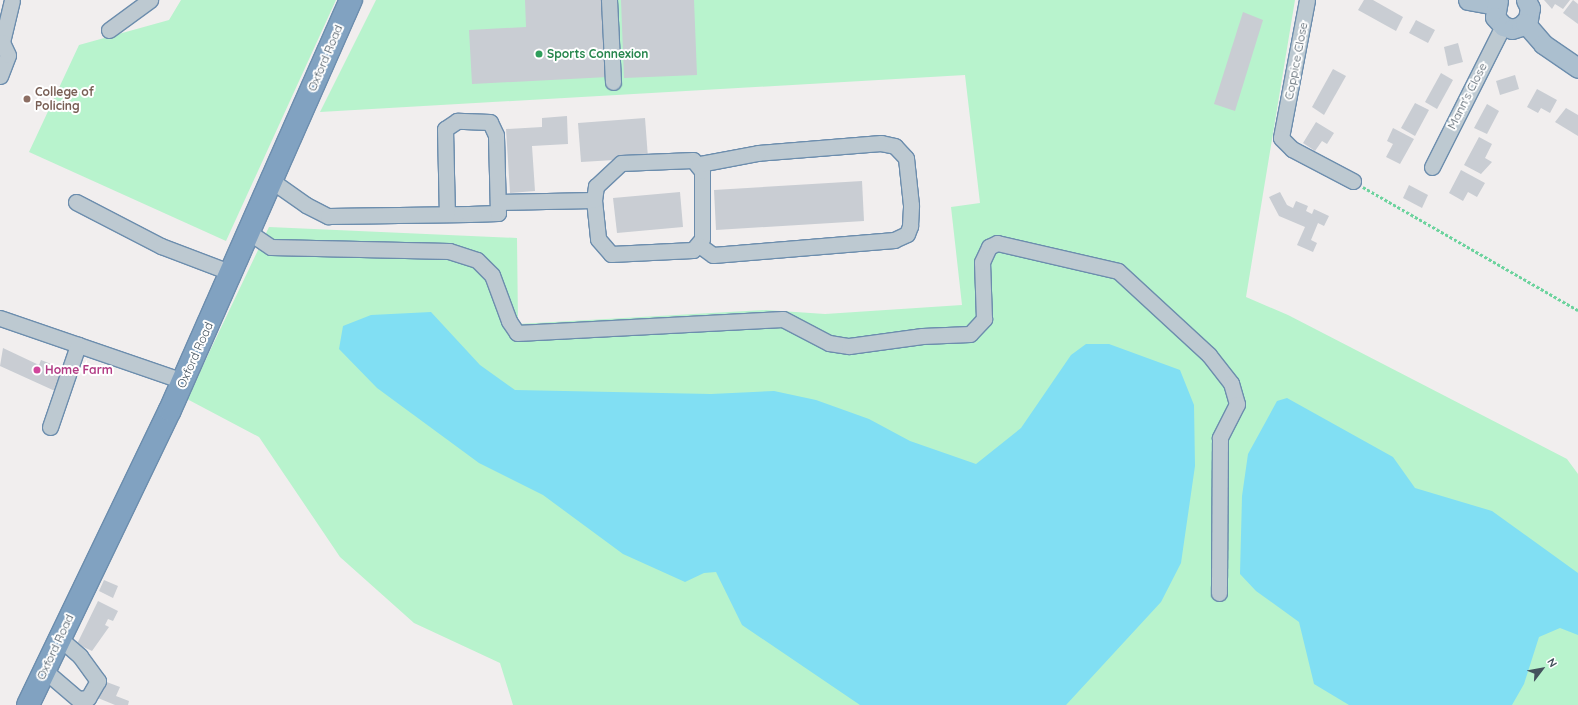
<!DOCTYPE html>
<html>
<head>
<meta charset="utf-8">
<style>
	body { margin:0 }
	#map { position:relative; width:1578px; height:705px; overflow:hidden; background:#f1eeee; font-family:Quicksand,sans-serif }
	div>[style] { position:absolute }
	.green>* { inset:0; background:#b8f3cd }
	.water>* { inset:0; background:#81dff3 }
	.building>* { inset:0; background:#c9cdd3 }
	.path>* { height:2.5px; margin-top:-1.25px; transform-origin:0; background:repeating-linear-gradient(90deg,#6dd39e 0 3px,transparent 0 5px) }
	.roads { filter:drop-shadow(1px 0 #6c8dad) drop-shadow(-1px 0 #6c8dad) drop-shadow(0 1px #6c8dad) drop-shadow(0 -1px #6c8dad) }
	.minor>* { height:15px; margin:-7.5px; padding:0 7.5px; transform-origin:7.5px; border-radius:7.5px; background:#bdc9d1 }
	.major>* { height:19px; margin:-9.5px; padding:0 9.5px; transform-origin:9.5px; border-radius:9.5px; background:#abbfcf }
	.highway>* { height:22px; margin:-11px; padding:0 11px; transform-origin:11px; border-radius:11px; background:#81a2c1 }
	.dots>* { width:11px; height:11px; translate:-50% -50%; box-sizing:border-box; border:2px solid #fff; border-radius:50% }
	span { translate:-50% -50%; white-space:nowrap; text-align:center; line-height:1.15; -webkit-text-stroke:4px #fff; paint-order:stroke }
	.leisure-label { font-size:12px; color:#27864d; font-weight:700 }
	.left { translate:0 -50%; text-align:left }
	.street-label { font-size:12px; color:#44525d }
	.education-label { font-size:12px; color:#785e54; font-weight:700 }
	.hotel-label { font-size:12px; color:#b23c85; font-weight:700 }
	.north { position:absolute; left:1522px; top:649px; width:40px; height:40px; -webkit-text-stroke:3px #fff; paint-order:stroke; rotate:58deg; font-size:11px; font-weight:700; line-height:16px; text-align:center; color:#44525d }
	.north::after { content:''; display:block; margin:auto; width:14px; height:18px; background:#44525d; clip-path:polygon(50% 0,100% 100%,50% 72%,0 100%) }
</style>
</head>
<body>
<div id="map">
	<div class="green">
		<i style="clip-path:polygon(181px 0,336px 0,226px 241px,29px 152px,79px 45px,169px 20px)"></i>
		<i style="clip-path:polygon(376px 0,1295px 0,1246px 297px,1288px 315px,1567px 459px,1578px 474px,1578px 705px,513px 705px,500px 663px,414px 623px,340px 557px,259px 437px,187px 399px,269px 227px,517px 238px,518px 324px,766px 310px,825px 314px,962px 305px,951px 207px,980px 203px,965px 75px,320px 112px)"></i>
	</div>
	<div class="water">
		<i style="clip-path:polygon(431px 312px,480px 365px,515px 390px,711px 394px,774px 391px,816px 400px,869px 419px,910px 441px,976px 464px,1021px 428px,1071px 355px,1086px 344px,1109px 344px,1180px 370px,1194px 405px,1195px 466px,1181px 563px,1161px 602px,1066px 705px,860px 705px,742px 625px,716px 572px,704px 573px,685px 582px,623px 554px,543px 495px,479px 463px,377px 388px,339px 349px,343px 326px,371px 315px)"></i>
		<i style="clip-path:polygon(1287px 398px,1393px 457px,1415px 488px,1492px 511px,1578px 573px,1578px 635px,1560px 628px,1539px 637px,1524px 684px,1512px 705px,1349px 705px,1314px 684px,1299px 622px,1256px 591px,1240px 574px,1242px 496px,1248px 454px,1277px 401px)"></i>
	</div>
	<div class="building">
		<i style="clip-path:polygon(525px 0,604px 0,608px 77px,472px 84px,469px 30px,526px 27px)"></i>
		<i style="clip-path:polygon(621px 0,694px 0,697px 75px,624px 78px)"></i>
		<i style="clip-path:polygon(1364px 0,1373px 0,1403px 17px,1396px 31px,1358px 10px)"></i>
		<i style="clip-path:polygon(1544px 0,1570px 0,1563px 9px,1555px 4px,1552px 9px)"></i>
		<i style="clip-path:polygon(1573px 0,1578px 4px,1578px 24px,1563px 13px)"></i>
		<i style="clip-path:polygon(1243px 12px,1263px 20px,1235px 111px,1214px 104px)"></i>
		<i style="clip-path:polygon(1416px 20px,1435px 30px,1428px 43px,1409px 33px)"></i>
		<i style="clip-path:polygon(1458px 43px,1463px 62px,1448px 66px,1444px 47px)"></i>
		<i style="clip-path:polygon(1333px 69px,1346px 76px,1324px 115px,1312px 107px)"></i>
		<i style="clip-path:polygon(1441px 73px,1453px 80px,1437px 109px,1425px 102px)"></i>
		<i style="clip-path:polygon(1515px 75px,1519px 89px,1500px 95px,1496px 81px)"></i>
		<i style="clip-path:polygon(1537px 89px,1557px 100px,1550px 113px,1541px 108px,1538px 113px,1527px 107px)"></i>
		<i style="clip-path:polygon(1415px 103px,1429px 110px,1415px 136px,1401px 128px)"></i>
		<i style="clip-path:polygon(1487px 104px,1499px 111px,1487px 134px,1474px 128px)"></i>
		<i style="clip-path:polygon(1566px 108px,1578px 115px,1578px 136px,1555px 122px)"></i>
		<i style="clip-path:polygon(567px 116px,568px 144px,532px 146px,535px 191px,510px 193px,506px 129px,542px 127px,542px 118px)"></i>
		<i style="clip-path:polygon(645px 118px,648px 158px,581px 162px,578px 123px)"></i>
		<i style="clip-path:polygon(1316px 122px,1334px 133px,1327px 144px,1322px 141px,1315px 151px,1303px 143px)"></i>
		<i style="clip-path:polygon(1393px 128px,1414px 139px,1400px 164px,1386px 157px,1393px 144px,1387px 141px)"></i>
		<i style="clip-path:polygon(1479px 137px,1492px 144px,1485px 158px,1492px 162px,1481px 174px,1464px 165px)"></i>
		<i style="clip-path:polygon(1461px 170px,1485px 183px,1477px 197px,1468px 192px,1463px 201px,1449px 193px)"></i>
		<i style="clip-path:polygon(862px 181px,864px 221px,716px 230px,714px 190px)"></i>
		<i style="clip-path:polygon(1409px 185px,1428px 195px,1422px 208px,1403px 198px)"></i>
		<i style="clip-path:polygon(680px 192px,683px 227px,617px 233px,613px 198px)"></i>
		<i style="clip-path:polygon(1280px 192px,1287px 205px,1293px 208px,1296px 201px,1308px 206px,1306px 211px,1312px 214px,1314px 209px,1329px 216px,1324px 226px,1318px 223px,1311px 240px,1317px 243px,1313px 252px,1297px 245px,1305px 227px,1279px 216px,1269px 197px)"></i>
		<i style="clip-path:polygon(3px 348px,39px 365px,41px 360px,64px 369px,55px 391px,0 366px)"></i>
		<i style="clip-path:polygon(104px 580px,118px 586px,113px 598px,99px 591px)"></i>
		<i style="clip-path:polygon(98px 601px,118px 611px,113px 621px,108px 619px,105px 625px,109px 627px,92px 651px,77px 644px)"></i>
		<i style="clip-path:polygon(104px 681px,120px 687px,116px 696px,129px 701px,128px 705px,115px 705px,98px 698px)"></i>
	</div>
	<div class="path">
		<i style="left:1363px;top:187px;width:248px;rotate:29.8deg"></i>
	</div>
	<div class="roads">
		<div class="minor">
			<i style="left:609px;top:0;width:82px;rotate:87.2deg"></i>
			<i style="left:1307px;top:0;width:140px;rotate:100.7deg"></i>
			<i style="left:1281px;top:138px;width:16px;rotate:45deg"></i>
			<i style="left:1292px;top:149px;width:69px;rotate:27.7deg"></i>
			<i style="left:109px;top:30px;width:51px;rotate:-36.2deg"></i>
			<i style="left:2px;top:42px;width:43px;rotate:-76.6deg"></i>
			<i style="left:0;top:76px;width:22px;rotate:-69deg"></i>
			<i style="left:8px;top:55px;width:14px;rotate:-115deg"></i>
			<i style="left:1432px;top:167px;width:158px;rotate:-63.3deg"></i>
			<i style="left:272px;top:181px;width:42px;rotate:35.2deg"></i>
			<i style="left:306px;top:205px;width:25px;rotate:27deg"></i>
			<i style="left:328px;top:216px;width:141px;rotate:-0.8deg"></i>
			<i style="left:469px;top:214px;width:29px;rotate:-2deg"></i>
			<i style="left:498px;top:213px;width:78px;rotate:-91.5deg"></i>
			<i style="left:496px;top:135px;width:14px;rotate:-115deg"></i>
			<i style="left:490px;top:122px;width:33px;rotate:-178deg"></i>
			<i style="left:457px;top:121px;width:14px;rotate:146deg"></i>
			<i style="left:445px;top:129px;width:85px;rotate:88.7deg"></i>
			<i style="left:76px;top:202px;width:96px;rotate:27.4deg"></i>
			<i style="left:161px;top:246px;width:76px;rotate:20.8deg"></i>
			<i style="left:498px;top:202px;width:96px;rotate:-1.2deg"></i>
			<i style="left:594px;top:200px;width:39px;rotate:84deg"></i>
			<i style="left:598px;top:239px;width:20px;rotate:49deg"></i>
			<i style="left:611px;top:254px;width:82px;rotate:-2.8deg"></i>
			<i style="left:693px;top:250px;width:14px;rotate:-51deg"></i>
			<i style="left:702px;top:239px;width:68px;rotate:-90deg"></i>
			<i style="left:702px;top:171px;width:14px;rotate:-129deg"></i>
			<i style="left:693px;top:160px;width:72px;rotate:177.6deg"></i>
			<i style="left:621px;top:163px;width:34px;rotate:137deg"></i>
			<i style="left:596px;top:186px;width:14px;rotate:98deg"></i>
			<i style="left:250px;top:233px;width:25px;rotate:34deg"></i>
			<i style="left:271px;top:247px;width:178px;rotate:1.3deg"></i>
			<i style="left:449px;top:251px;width:29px;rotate:18deg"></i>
			<i style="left:477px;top:260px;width:21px;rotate:45deg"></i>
			<i style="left:492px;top:275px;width:49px;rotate:69.7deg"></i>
			<i style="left:509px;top:321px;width:14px;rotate:56deg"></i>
			<i style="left:517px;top:333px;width:266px;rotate:-3deg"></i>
			<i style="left:783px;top:319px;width:52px;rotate:27.6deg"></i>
			<i style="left:829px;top:343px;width:20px;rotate:9deg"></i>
			<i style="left:849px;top:346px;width:74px;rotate:-7.8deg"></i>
			<i style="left:922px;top:336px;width:48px;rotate:-2.4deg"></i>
			<i style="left:970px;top:334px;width:21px;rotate:-47deg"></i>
			<i style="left:984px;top:319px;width:57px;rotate:-92deg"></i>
			<i style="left:982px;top:262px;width:17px;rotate:-65deg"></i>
			<i style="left:989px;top:247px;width:9px;rotate:-27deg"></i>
			<i style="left:997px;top:243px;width:124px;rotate:13deg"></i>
			<i style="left:1118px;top:271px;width:124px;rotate:42.7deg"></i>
			<i style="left:1209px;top:355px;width:36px;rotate:52deg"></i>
			<i style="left:1231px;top:383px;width:22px;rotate:74deg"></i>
			<i style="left:1237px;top:404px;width:38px;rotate:117deg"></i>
			<i style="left:1220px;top:438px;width:155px;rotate:90.4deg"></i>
			<i style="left:699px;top:245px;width:17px;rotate:36deg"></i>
			<i style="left:713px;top:255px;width:182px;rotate:-4.7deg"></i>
			<i style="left:894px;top:240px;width:14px;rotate:-25deg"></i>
			<i style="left:907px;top:234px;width:9px;rotate:-69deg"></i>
			<i style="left:910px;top:226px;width:21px;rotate:-87deg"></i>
			<i style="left:911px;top:205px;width:47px;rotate:-96.1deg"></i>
			<i style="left:906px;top:158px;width:16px;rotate:-133deg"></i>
			<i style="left:895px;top:146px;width:14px;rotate:-168deg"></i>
			<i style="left:881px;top:143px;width:123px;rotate:175.4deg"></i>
			<i style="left:758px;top:153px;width:60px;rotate:169.4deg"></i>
			<i style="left:0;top:318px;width:194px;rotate:19deg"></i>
			<i style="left:50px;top:427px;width:87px;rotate:-71.1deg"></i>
			<i style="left:44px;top:670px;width:45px;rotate:40.5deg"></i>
			<i style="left:78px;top:699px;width:10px;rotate:-6deg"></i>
			<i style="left:88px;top:698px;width:20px;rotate:-60deg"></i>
			<i style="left:98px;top:681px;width:31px;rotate:-126deg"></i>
			<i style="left:80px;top:656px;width:28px;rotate:-139deg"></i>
		</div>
		<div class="major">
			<i style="left:1468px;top:0;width:28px;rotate:10deg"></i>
			<i style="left:1498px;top:0;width:17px;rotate:100deg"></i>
			<i style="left:1495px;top:17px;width:12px;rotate:48deg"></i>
			<i style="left:1503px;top:26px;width:9px;rotate:18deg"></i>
			<i style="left:1512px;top:29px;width:9px;rotate:-18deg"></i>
			<i style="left:1521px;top:26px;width:10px;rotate:-45deg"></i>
			<i style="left:1528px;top:19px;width:11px;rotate:-80deg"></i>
			<i style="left:1530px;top:8px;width:9px;rotate:-117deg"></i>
			<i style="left:1525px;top:23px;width:28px;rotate:49deg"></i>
			<i style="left:1543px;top:44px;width:42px;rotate:34.4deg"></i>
		</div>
		<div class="highway">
			<i style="left:28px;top:705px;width:327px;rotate:-64.3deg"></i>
			<i style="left:170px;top:410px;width:448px;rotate:-66.2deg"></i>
		</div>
	</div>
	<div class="dots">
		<i style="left:539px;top:54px;background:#2e9e5b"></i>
		<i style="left:27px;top:99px;background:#8d6e63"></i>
		<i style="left:37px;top:370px;background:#d1479c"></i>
	</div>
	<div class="leisure-label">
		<span class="left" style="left:547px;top:54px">Sports Connexion</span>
	</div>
	<div class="street-label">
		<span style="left:325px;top:58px;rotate:-67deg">Oxford Road</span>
		<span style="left:1296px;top:61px;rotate:-79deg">Coppice Close</span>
		<span style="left:1467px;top:96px;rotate:-63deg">Mann's Close</span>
		<span style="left:195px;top:355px;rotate:-66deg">Oxford Road</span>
		<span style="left:55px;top:647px;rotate:-65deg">Oxford Road</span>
	</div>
	<div class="education-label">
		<span class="left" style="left:35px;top:99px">College of<br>Policing</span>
	</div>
	<div class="hotel-label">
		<span class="left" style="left:45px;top:370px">Home Farm</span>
	</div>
	<div class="north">N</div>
</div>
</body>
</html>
